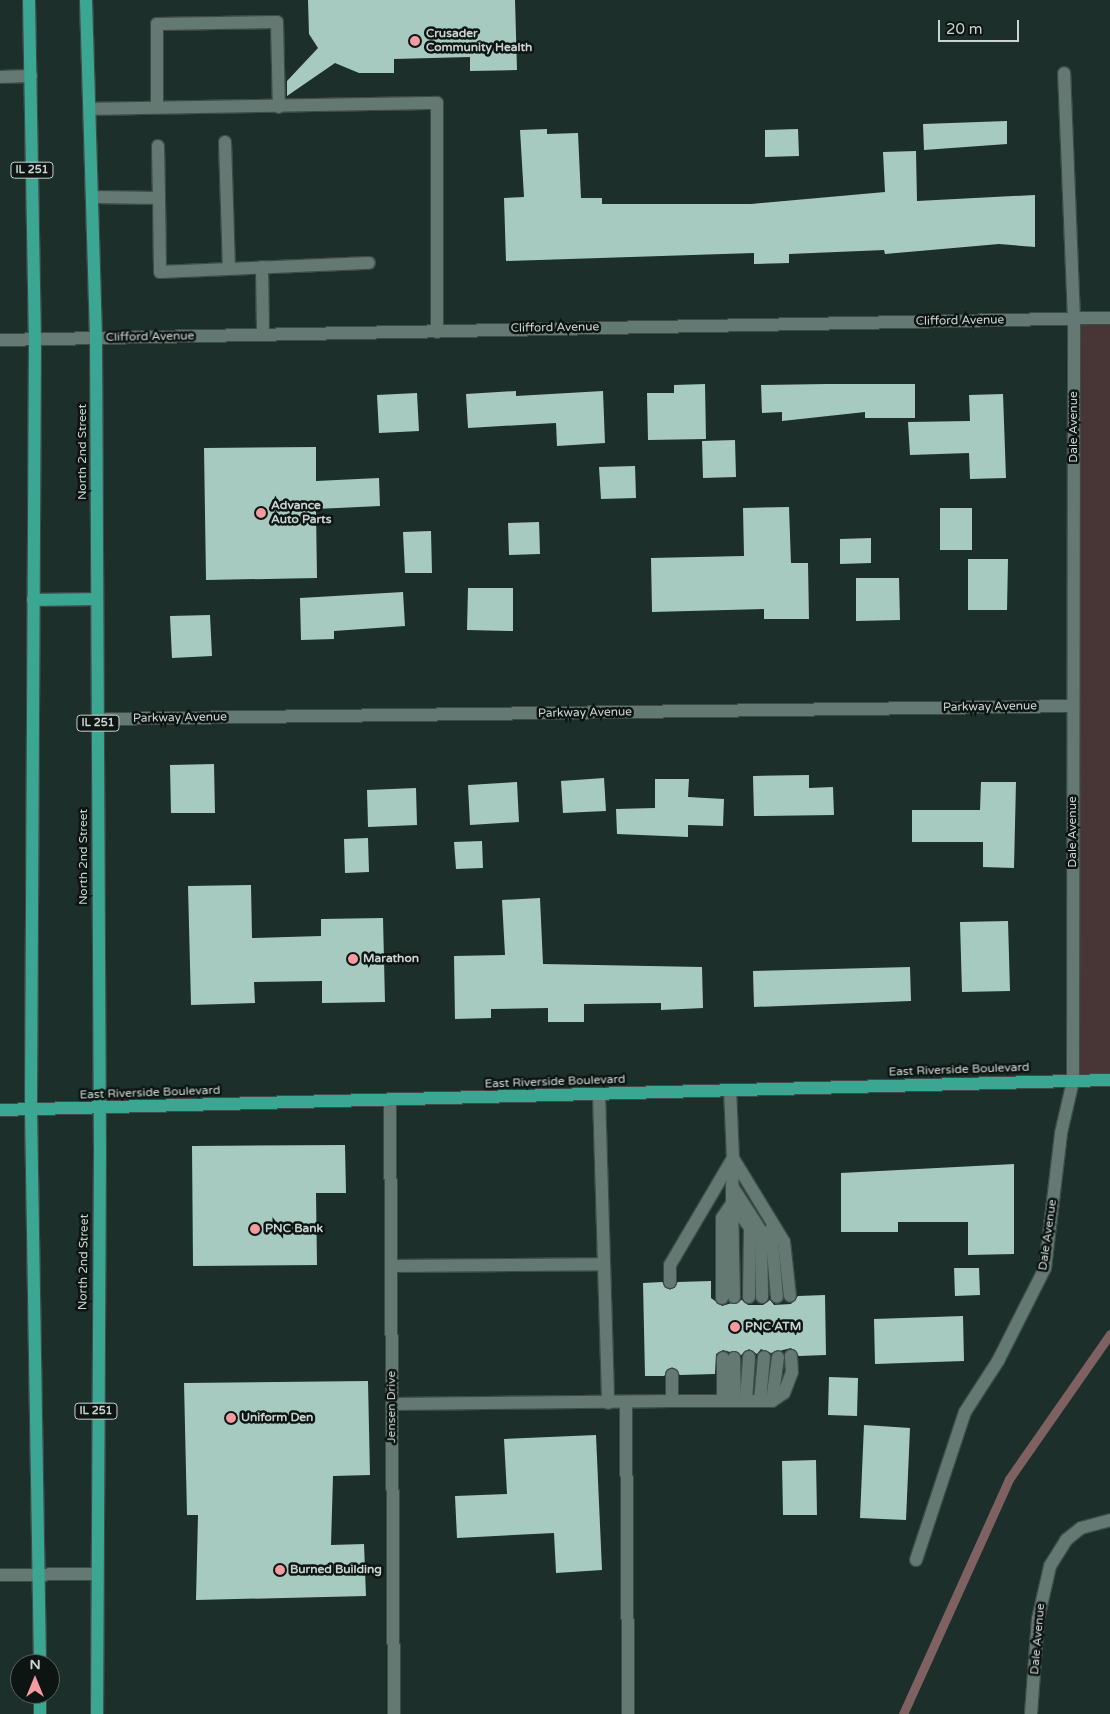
<!DOCTYPE html>
<html>
<head>
<meta charset="utf-8">
<style>
	body { margin:0 }
	#map { position:relative; width:1110px; height:1714px; overflow:hidden; background:#1d2f2a; font-family:"Varela Round",sans-serif }
	div>[style] { position:absolute }
	.green>* { inset:0; background:#483637 }
	.stream>* { height:9px; margin:-4.5px; padding:0 4.5px; transform-origin:4.5px; border-radius:4.5px; background:#806162 }
	.building>* { inset:0; background:#a7cac0 }
	.roads { filter:drop-shadow(1px 0 #3d4c48) drop-shadow(-1px 0 #3d4c48) drop-shadow(0 1px #3d4c48) drop-shadow(0 -1px #3d4c48) }
	.service>* { height:12px; margin:-6px; padding:0 6px; transform-origin:6px; border-radius:6px; background:#657973 }
	.minor>* { height:12px; margin:-6px; padding:0 6px; transform-origin:6px; border-radius:6px; background:#657973 }
	.primary>* { height:12px; margin:-6px; padding:0 6px; transform-origin:6px; border-radius:6px; background:#3ba792 }
	.dots>* { width:14px; height:14px; translate:-50% -50%; box-sizing:border-box; border:2px solid #0d1513; border-radius:50% }
	span { translate:-50% -50%; white-space:nowrap; text-align:center; line-height:1.15; -webkit-text-stroke:5px #0d1513; paint-order:stroke }
	.shield-label span { padding:1px 4px; background:#0d1513; border:1px solid; border-radius:4px; -webkit-text-stroke-width:0 }
	.shield-label { font-size:11px; color:#cad5d2; font-weight:700 }
	.poi-label { font-size:12px; color:#cad5d2; font-weight:700 }
	.left { translate:0 -50%; text-align:left }
	.street-label { font-size:12px; color:#cad5d2 }
	.north { position:absolute; left:10px; top:1654px; width:50px; height:50px; box-sizing:border-box; background:#0d1513; border:1px solid #59625f; border-radius:50%; rotate:0deg; font-size:14px; font-weight:700; line-height:20px; text-align:center; color:#cad5d2 }
	.north::after { content:''; display:block; margin:auto; width:18px; height:22px; background:#f49b9f; clip-path:polygon(50% 0,100% 100%,50% 72%,0 100%) }
	.scale { position:absolute; left:938px; top:20px; width:81px; height:22px; box-sizing:border-box; border:2px solid #cad5d2; border-top:0; padding-left:6px; font-size:15px; line-height:18px; white-space:nowrap; color:#cad5d2; -webkit-text-stroke:4px #0d1513; paint-order:stroke }
</style>
</head>
<body>
<div id="map">
	<div class="green">
		<i style="clip-path:polygon(1110px 318px,1110px 1080px,1073px 1081px,1074px 319px)"></i>
	</div>
	<div class="stream">
		<i style="left:903px;top:1714px;width:258px;rotate:-65.7deg"></i>
		<i style="left:1009px;top:1479px;width:177px;rotate:-55.1deg"></i>
	</div>
	<div class="building">
		<i style="clip-path:polygon(308px 0,515px 0,517px 70px,470px 71px,470px 57px,394px 59px,394px 73px,359px 73px,335px 63px,287px 96px,287px 81px,318px 48px,309px 34px)"></i>
		<i style="clip-path:polygon(1007px 121px,1007px 144px,924px 150px,923px 124px)"></i>
		<i style="clip-path:polygon(547px 129px,547px 134px,578px 133px,581px 198px,602px 198px,602px 204px,751px 204px,885px 192px,883px 152px,916px 151px,917px 201px,1035px 195px,1035px 247px,999px 244px,885px 254px,884px 250px,789px 254px,789px 263px,754px 264px,754px 253px,506px 261px,504px 198px,524px 197px,520px 130px)"></i>
		<i style="clip-path:polygon(798px 129px,799px 156px,765px 157px,765px 130px)"></i>
		<i style="clip-path:polygon(705px 384px,706px 439px,648px 440px,647px 393px,674px 393px,674px 385px)"></i>
		<i style="clip-path:polygon(827px 384px,915px 384px,915px 418px,865px 418px,865px 412px,782px 421px,782px 412px,762px 413px,761px 385px)"></i>
		<i style="clip-path:polygon(516px 391px,516px 396px,603px 391px,605px 443px,557px 446px,556px 423px,468px 428px,466px 394px)"></i>
		<i style="clip-path:polygon(417px 393px,419px 431px,379px 433px,377px 395px)"></i>
		<i style="clip-path:polygon(1003px 394px,1006px 478px,970px 479px,969px 453px,910px 455px,908px 422px,970px 421px,969px 395px)"></i>
		<i style="clip-path:polygon(735px 440px,736px 477px,703px 478px,702px 441px)"></i>
		<i style="clip-path:polygon(316px 447px,316px 481px,379px 478px,380px 506px,316px 509px,317px 578px,206px 580px,204px 448px)"></i>
		<i style="clip-path:polygon(635px 466px,636px 498px,601px 499px,599px 467px)"></i>
		<i style="clip-path:polygon(789px 507px,791px 563px,808px 563px,809px 619px,764px 619px,764px 609px,652px 612px,651px 558px,744px 556px,743px 508px)"></i>
		<i style="clip-path:polygon(940px 508px,972px 508px,972px 550px,940px 550px)"></i>
		<i style="clip-path:polygon(539px 522px,540px 554px,509px 555px,508px 523px)"></i>
		<i style="clip-path:polygon(431px 531px,432px 573px,405px 573px,403px 532px)"></i>
		<i style="clip-path:polygon(871px 538px,871px 563px,840px 564px,840px 539px)"></i>
		<i style="clip-path:polygon(968px 559px,1008px 559px,1007px 610px,968px 610px)"></i>
		<i style="clip-path:polygon(856px 578px,899px 578px,900px 620px,856px 621px)"></i>
		<i style="clip-path:polygon(468px 588px,513px 588px,513px 631px,467px 630px)"></i>
		<i style="clip-path:polygon(403px 592px,405px 626px,334px 631px,334px 639px,301px 640px,300px 598px)"></i>
		<i style="clip-path:polygon(210px 615px,212px 656px,172px 658px,170px 616px)"></i>
		<i style="clip-path:polygon(214px 764px,215px 813px,171px 813px,170px 765px)"></i>
		<i style="clip-path:polygon(809px 775px,809px 788px,833px 787px,834px 815px,754px 816px,753px 776px)"></i>
		<i style="clip-path:polygon(604px 778px,606px 811px,563px 813px,561px 781px)"></i>
		<i style="clip-path:polygon(655px 779px,689px 779px,688px 797px,724px 799px,723px 826px,688px 825px,688px 837px,617px 834px,616px 809px,655px 808px)"></i>
		<i style="clip-path:polygon(517px 782px,519px 822px,470px 825px,468px 785px)"></i>
		<i style="clip-path:polygon(981px 782px,1016px 782px,1014px 868px,983px 867px,983px 842px,912px 842px,912px 810px,980px 810px)"></i>
		<i style="clip-path:polygon(416px 788px,417px 825px,368px 827px,367px 790px)"></i>
		<i style="clip-path:polygon(368px 838px,369px 872px,345px 873px,344px 839px)"></i>
		<i style="clip-path:polygon(482px 841px,483px 868px,456px 869px,454px 842px)"></i>
		<i style="clip-path:polygon(251px 885px,252px 938px,321px 936px,321px 919px,383px 918px,385px 1002px,322px 1003px,322px 981px,254px 982px,255px 1003px,191px 1005px,188px 886px)"></i>
		<i style="clip-path:polygon(540px 898px,543px 964px,702px 967px,703px 1008px,661px 1010px,661px 1003px,584px 1004px,584px 1022px,548px 1022px,548px 1008px,491px 1009px,491px 1018px,455px 1019px,454px 956px,505px 955px,502px 900px)"></i>
		<i style="clip-path:polygon(1008px 921px,1010px 991px,962px 992px,960px 922px)"></i>
		<i style="clip-path:polygon(910px 967px,911px 1001px,754px 1007px,753px 971px)"></i>
		<i style="clip-path:polygon(345px 1145px,346px 1193px,316px 1193px,317px 1265px,193px 1266px,192px 1146px)"></i>
		<i style="clip-path:polygon(1014px 1164px,1014px 1254px,968px 1255px,968px 1222px,898px 1222px,898px 1232px,841px 1232px,841px 1173px)"></i>
		<i style="clip-path:polygon(954px 1268px,979px 1268px,980px 1295px,955px 1296px)"></i>
		<i style="clip-path:polygon(711px 1281px,711px 1298px,722px 1306px,742px 1300px,748px 1305px,763px 1305px,770px 1300px,774px 1305px,791px 1304px,798px 1296px,825px 1295px,826px 1355px,799px 1356px,791px 1348px,771px 1353px,761px 1349px,757px 1354px,749px 1349px,741px 1355px,723px 1350px,716px 1354px,715px 1374px,680px 1375px,672px 1367px,664px 1376px,645px 1376px,643px 1283px,662px 1282px,670px 1290px,678px 1282px)"></i>
		<i style="clip-path:polygon(963px 1316px,964px 1361px,875px 1364px,874px 1319px)"></i>
		<i style="clip-path:polygon(829px 1377px,858px 1378px,857px 1416px,828px 1415px)"></i>
		<i style="clip-path:polygon(368px 1381px,370px 1475px,333px 1476px,331px 1545px,364px 1544px,366px 1596px,196px 1600px,198px 1515px,187px 1515px,184px 1383px)"></i>
		<i style="clip-path:polygon(864px 1425px,910px 1428px,906px 1520px,860px 1518px)"></i>
		<i style="clip-path:polygon(596px 1435px,602px 1570px,556px 1573px,554px 1533px,457px 1538px,455px 1496px,507px 1494px,504px 1439px)"></i>
		<i style="clip-path:polygon(816px 1460px,817px 1515px,783px 1515px,782px 1461px)"></i>
	</div>
	<div class="roads">
		<div class="service">
			<i style="left:0;top:77px;width:31px;rotate:-2deg"></i>
			<i style="left:157px;top:107px;width:83px;rotate:-90deg"></i>
			<i style="left:157px;top:24px;width:120px;rotate:-1deg"></i>
			<i style="left:277px;top:22px;width:85px;rotate:88.7deg"></i>
			<i style="left:90px;top:109px;width:347px;rotate:-1deg"></i>
			<i style="left:437px;top:103px;width:229px;rotate:90deg"></i>
			<i style="left:225px;top:142px;width:126px;rotate:88.2deg"></i>
			<i style="left:158px;top:146px;width:52px;rotate:88.9deg"></i>
			<i style="left:92px;top:197px;width:67px;rotate:0.9deg"></i>
			<i style="left:159px;top:198px;width:74px;rotate:89.2deg"></i>
			<i style="left:160px;top:272px;width:209px;rotate:-2.5deg"></i>
			<i style="left:262px;top:267px;width:67px;rotate:89.1deg"></i>
			<i style="left:599px;top:1094px;width:309px;rotate:88.3deg"></i>
			<i style="left:733px;top:1158px;width:98px;rotate:58.7deg"></i>
			<i style="left:784px;top:1242px;width:54px;rotate:83.7deg"></i>
			<i style="left:733px;top:1173px;width:13px;rotate:94deg"></i>
			<i style="left:732px;top:1186px;width:54px;rotate:57.2deg"></i>
			<i style="left:761px;top:1231px;width:66px;rotate:89.1deg"></i>
			<i style="left:732px;top:1186px;width:17px;rotate:90deg"></i>
			<i style="left:732px;top:1203px;width:31px;rotate:54deg"></i>
			<i style="left:750px;top:1228px;width:69px;rotate:90.8deg"></i>
			<i style="left:732px;top:1203px;width:94px;rotate:88.8deg"></i>
			<i style="left:771px;top:1229px;width:68px;rotate:85deg"></i>
			<i style="left:391px;top:1266px;width:213px;rotate:-0.5deg"></i>
			<i style="left:670px;top:1282px;width:17px;rotate:-90deg"></i>
			<i style="left:670px;top:1265px;width:124px;rotate:-59.5deg"></i>
			<i style="left:733px;top:1158px;width:68px;rotate:-92.5deg"></i>
			<i style="left:722px;top:1298px;width:80px;rotate:-90deg"></i>
			<i style="left:722px;top:1218px;width:18px;rotate:-56deg"></i>
			<i style="left:723px;top:1358px;width:43px;rotate:90deg"></i>
			<i style="left:734px;top:1358px;width:43px;rotate:88.7deg"></i>
			<i style="left:672px;top:1401px;width:100px"></i>
			<i style="left:772px;top:1401px;width:14px;rotate:-34deg"></i>
			<i style="left:784px;top:1393px;width:22px;rotate:-69deg"></i>
			<i style="left:792px;top:1372px;width:16px;rotate:-94deg"></i>
			<i style="left:746px;top:1401px;width:44px;rotate:-86.1deg"></i>
			<i style="left:760px;top:1401px;width:44px;rotate:-84.8deg"></i>
			<i style="left:772px;top:1401px;width:44px;rotate:-82.2deg"></i>
			<i style="left:626px;top:1403px;width:311px;rotate:89.6deg"></i>
			<i style="left:392px;top:1404px;width:280px;rotate:-0.6deg"></i>
			<i style="left:672px;top:1401px;width:26px;rotate:-90deg"></i>
		</div>
		<div class="minor">
			<i style="left:0;top:340px;width:1110px;rotate:-1.14deg"></i>
			<i style="left:98px;top:719px;width:975px;rotate:-0.76deg"></i>
			<i style="left:390px;top:1100px;width:614px;rotate:89.63deg"></i>
			<i style="left:916px;top:1560px;width:156px;rotate:-71.7deg"></i>
			<i style="left:965px;top:1412px;width:61px;rotate:-57.1deg"></i>
			<i style="left:998px;top:1361px;width:104px;rotate:-63.2deg"></i>
			<i style="left:1045px;top:1268px;width:136px;rotate:-83.2deg"></i>
			<i style="left:1061px;top:1133px;width:53px;rotate:-77deg"></i>
			<i style="left:1073px;top:1081px;width:762px;rotate:-89.92deg"></i>
			<i style="left:1074px;top:319px;width:246px;rotate:-92.3deg"></i>
			<i style="left:0;top:1575px;width:96px;rotate:-0.6deg"></i>
			<i style="left:1031px;top:1714px;width:95px;rotate:-85.8deg"></i>
			<i style="left:1038px;top:1619px;width:54px;rotate:-77.2deg"></i>
			<i style="left:1050px;top:1566px;width:31px;rotate:-58deg"></i>
			<i style="left:1066px;top:1540px;width:19px;rotate:-39deg"></i>
			<i style="left:1081px;top:1528px;width:30px;rotate:-15deg"></i>
		</div>
		<div class="primary">
			<i style="left:29px;top:0;width:339px;rotate:89deg"></i>
			<i style="left:35px;top:339px;width:770px;rotate:90.3deg"></i>
			<i style="left:31px;top:1109px;width:555px;rotate:89.07deg"></i>
			<i style="left:86px;top:0;width:338px;rotate:88.3deg"></i>
			<i style="left:96px;top:338px;width:810px;rotate:89.72deg"></i>
			<i style="left:100px;top:1148px;width:566px;rotate:90.3deg"></i>
			<i style="left:33px;top:600px;width:64px;rotate:-0.9deg"></i>
			<i style="left:0;top:1110px;width:1110px;rotate:-1.55deg"></i>
			<i style="left:40px;top:1694px;width:20px;rotate:90deg"></i>
		</div>
	</div>
	<div class="dots">
		<i style="left:415px;top:41px;background:#f49b9f"></i>
		<i style="left:261px;top:513px;background:#f49b9f"></i>
		<i style="left:353px;top:959px;background:#f49b9f"></i>
		<i style="left:255px;top:1229px;background:#f49b9f"></i>
		<i style="left:735px;top:1327px;background:#f49b9f"></i>
		<i style="left:231px;top:1418px;background:#f49b9f"></i>
		<i style="left:280px;top:1570px;background:#f49b9f"></i>
	</div>
	<div class="shield-label">
		<span style="left:32px;top:170px">IL 251</span>
		<span style="left:98px;top:723px">IL 251</span>
		<span style="left:96px;top:1411px">IL 251</span>
	</div>
	<div class="poi-label">
		<span class="left" style="left:426px;top:41px">Crusader<br>Community Health</span>
		<span class="left" style="left:271px;top:513px">Advance<br>Auto Parts</span>
		<span class="left" style="left:363px;top:959px">Marathon</span>
		<span class="left" style="left:265px;top:1229px">PNC Bank</span>
		<span class="left" style="left:745px;top:1327px">PNC ATM</span>
		<span class="left" style="left:241px;top:1418px">Uniform Den</span>
		<span class="left" style="left:290px;top:1570px">Burned Building</span>
	</div>
	<div class="street-label">
		<span style="left:960px;top:321px;rotate:-1deg">Clifford Avenue</span>
		<span style="left:555px;top:328px;rotate:-1deg">Clifford Avenue</span>
		<span style="left:150px;top:337px;rotate:-1deg">Clifford Avenue</span>
		<span style="left:1074px;top:427px;rotate:-90deg">Dale Avenue</span>
		<span style="left:83px;top:452px;rotate:-90deg">North 2nd Street</span>
		<span style="left:990px;top:707px;rotate:-1deg">Parkway Avenue</span>
		<span style="left:585px;top:713px;rotate:-1deg">Parkway Avenue</span>
		<span style="left:180px;top:718px;rotate:-1deg">Parkway Avenue</span>
		<span style="left:1073px;top:832px;rotate:-90deg">Dale Avenue</span>
		<span style="left:84px;top:857px;rotate:-90deg">North 2nd Street</span>
		<span style="left:959px;top:1070px;rotate:-2deg">East Riverside Boulevard</span>
		<span style="left:555px;top:1082px;rotate:-2deg">East Riverside Boulevard</span>
		<span style="left:150px;top:1093px;rotate:-2deg">East Riverside Boulevard</span>
		<span style="left:1048px;top:1235px;rotate:-82deg">Dale Avenue</span>
		<span style="left:84px;top:1262px;rotate:-89deg">North 2nd Street</span>
		<span style="left:392px;top:1407px;rotate:-90deg">Jensen Drive</span>
		<span style="left:1038px;top:1639px;rotate:-85deg">Dale Avenue</span>
	</div>
	<div class="north">N</div>
	<div class="scale">20 m</div>
</div>
</body>
</html>
